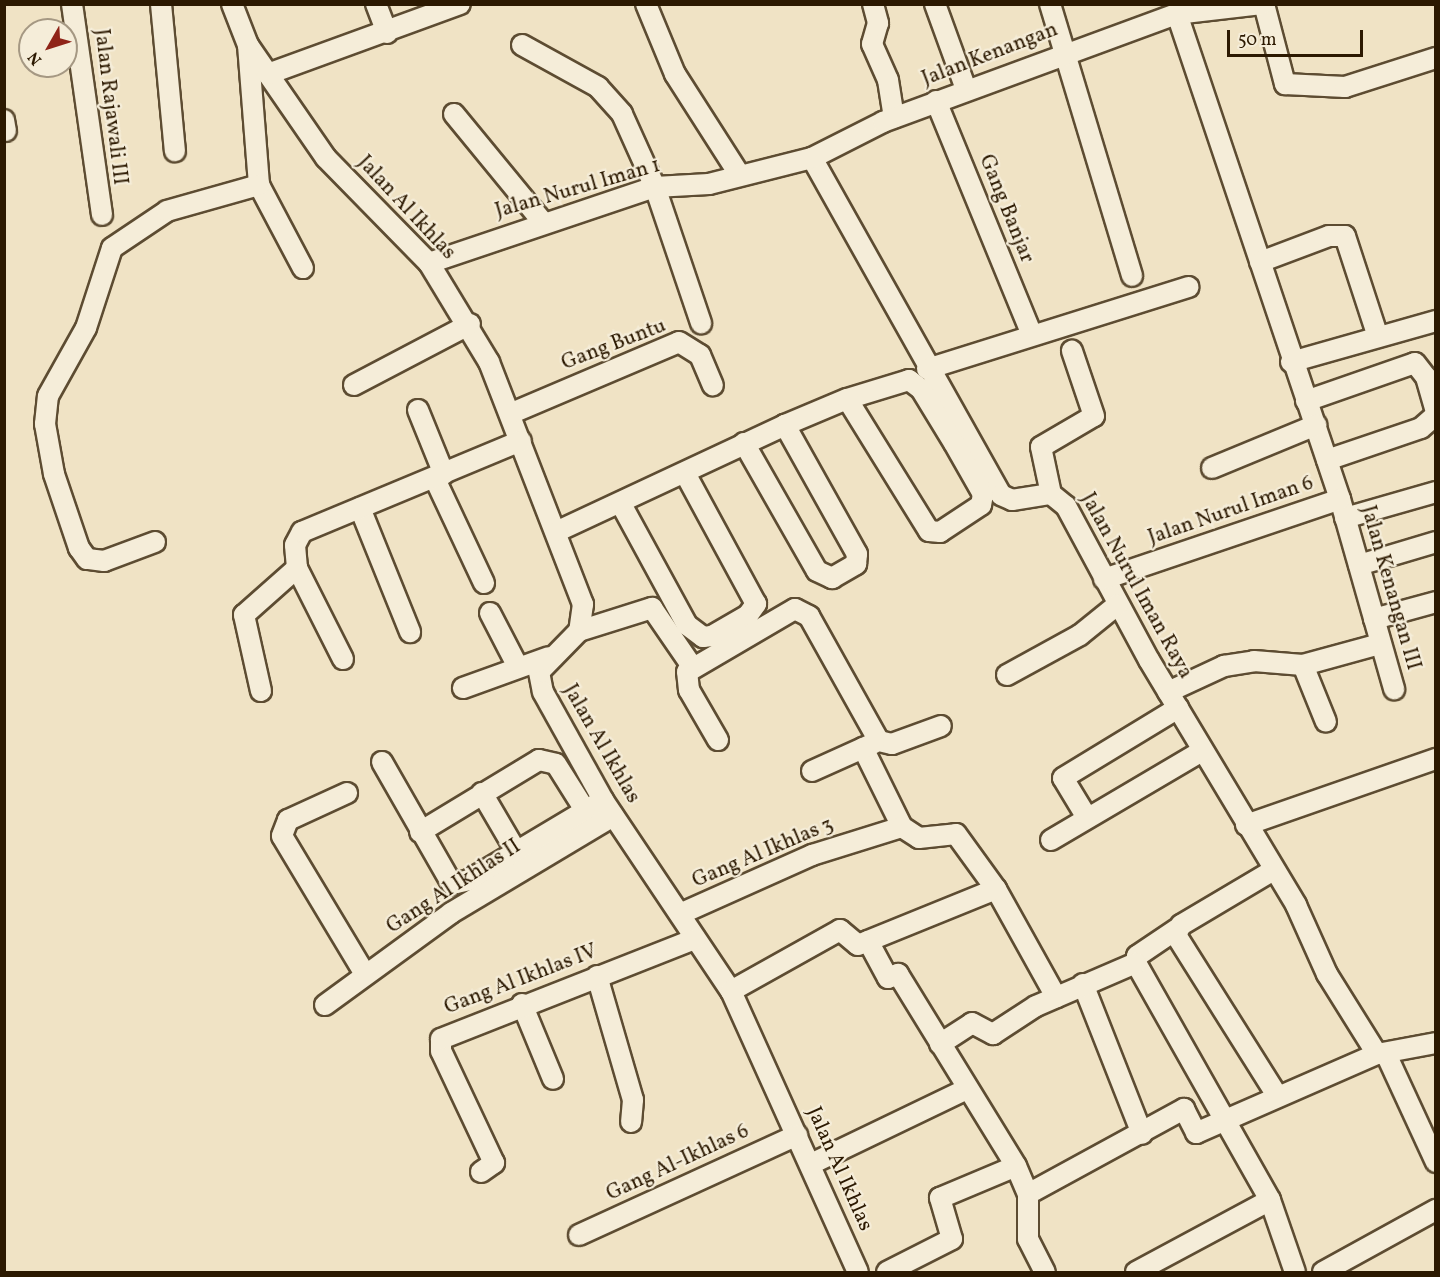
<!DOCTYPE html>
<html>
<head>
<meta charset="utf-8">
<style>
	body { margin:0 }
	#map { position:relative; width:1440px; height:1277px; overflow:hidden; background:#f0e3c5; font-family:Vollkorn,serif }
	div>[style] { position:absolute }
	.roads { filter:drop-shadow(2px 0 #5d4c32) drop-shadow(-2px 0 #5d4c32) drop-shadow(0 2px #5d4c32) drop-shadow(0 -2px #5d4c32) }
	.minor>* { height:20px; margin:-10px; padding:0 10px; transform-origin:10px; border-radius:10px; background:#f5edd9 }
	span { translate:-50% -50%; white-space:nowrap; text-align:center; line-height:1.15; -webkit-text-stroke:4.5px #f5edd9; paint-order:stroke }
	.street-label { font-size:21px; color:#2c1901 }
	.frame { position:absolute; inset:0; border:6px solid #2c1901; pointer-events:none }
	.north { position:absolute; left:18px; top:18px; width:60px; height:60px; box-sizing:border-box; background:#f5edd9; border:2px solid #a59883; border-radius:50%; rotate:231deg; font-size:16px; font-weight:700; line-height:24px; text-align:center; color:#2c1901 }
	.north::after { content:''; display:block; margin:auto; width:21px; height:27px; background:#8f2418; clip-path:polygon(50% 0,100% 100%,50% 72%,0 100%) }
	.scale { position:absolute; left:1227px; top:30px; width:136px; height:27px; box-sizing:border-box; border:3px solid #2c1901; border-top:0; padding-left:8px; font-size:18px; line-height:21px; white-space:nowrap; color:#2c1901; -webkit-text-stroke:4px #f5edd9; paint-order:stroke }
</style>
</head>
<body>
<div id="map">
	<div class="roads">
		<div class="minor">
			<i style="left:72px;top:4px;width:213px;rotate:81.9deg"></i>
			<i style="left:161px;top:4px;width:148px;rotate:84.6deg"></i>
			<i style="left:232px;top:4px;width:44px;rotate:68.7deg"></i>
			<i style="left:248px;top:45px;width:140px;rotate:85.5deg"></i>
			<i style="left:259px;top:185px;width:94px;rotate:62.1deg"></i>
			<i style="left:376px;top:4px;width:31px;rotate:69deg"></i>
			<i style="left:646px;top:4px;width:76px;rotate:67.5deg"></i>
			<i style="left:675px;top:74px;width:119px;rotate:57.4deg"></i>
			<i style="left:873px;top:4px;width:20px;rotate:75deg"></i>
			<i style="left:878px;top:23px;width:22px;rotate:106deg"></i>
			<i style="left:872px;top:44px;width:39px;rotate:66deg"></i>
			<i style="left:888px;top:80px;width:38px;rotate:81deg"></i>
			<i style="left:935px;top:4px;width:90px;rotate:70deg"></i>
			<i style="left:1050px;top:4px;width:284px;rotate:73.2deg"></i>
			<i style="left:1264px;top:4px;width:83px;rotate:75.3deg"></i>
			<i style="left:1285px;top:84px;width:60px;rotate:2.9deg"></i>
			<i style="left:1345px;top:87px;width:96px;rotate:-17.7deg"></i>
			<i style="left:1177px;top:14px;width:512px;rotate:71.42deg"></i>
			<i style="left:1340px;top:499px;width:198px;rotate:74.1deg"></i>
			<i style="left:248px;top:45px;width:137px;rotate:55.4deg"></i>
			<i style="left:326px;top:158px;width:147px;rotate:45.6deg"></i>
			<i style="left:429px;top:263px;width:116px;rotate:58.8deg"></i>
			<i style="left:489px;top:362px;width:260px;rotate:68.8deg"></i>
			<i style="left:583px;top:604px;width:27px;rotate:98deg"></i>
			<i style="left:579px;top:631px;width:57px;rotate:134.3deg"></i>
			<i style="left:539px;top:672px;width:20px;rotate:79deg"></i>
			<i style="left:543px;top:692px;width:124px;rotate:60.9deg"></i>
			<i style="left:603px;top:800px;width:230px;rotate:56.2deg"></i>
			<i style="left:731px;top:991px;width:308px;rotate:65.7deg"></i>
			<i style="left:522px;top:45px;width:87px;rotate:28.9deg"></i>
			<i style="left:598px;top:87px;width:36px;rotate:48deg"></i>
			<i style="left:622px;top:114px;width:80px;rotate:65.7deg"></i>
			<i style="left:655px;top:187px;width:144px;rotate:71.3deg"></i>
			<i style="left:268px;top:74px;width:204px;rotate:-20deg"></i>
			<i style="left:936px;top:101px;width:253px;rotate:67.7deg"></i>
			<i style="left:454px;top:114px;width:139px;rotate:50.6deg"></i>
			<i style="left:4px;top:120px;width:11px;rotate:80deg"></i>
			<i style="left:812px;top:158px;width:386px;rotate:60.7deg"></i>
			<i style="left:1001px;top:495px;width:12px;rotate:24deg"></i>
			<i style="left:1012px;top:500px;width:39px;rotate:-9deg"></i>
			<i style="left:1051px;top:494px;width:19px;rotate:39deg"></i>
			<i style="left:1066px;top:506px;width:175px;rotate:61.7deg"></i>
			<i style="left:1149px;top:660px;width:286px;rotate:59deg"></i>
			<i style="left:1296px;top:905px;width:76px;rotate:65.8deg"></i>
			<i style="left:1327px;top:974px;width:94px;rotate:58deg"></i>
			<i style="left:1260px;top:262px;width:74px;rotate:-20.6deg"></i>
			<i style="left:1329px;top:236px;width:16px"></i>
			<i style="left:1345px;top:236px;width:106px;rotate:71.9deg"></i>
			<i style="left:429px;top:263px;width:238px;rotate:-18.6deg"></i>
			<i style="left:655px;top:187px;width:54px;rotate:-3.2deg"></i>
			<i style="left:709px;top:184px;width:106px;rotate:-14.2deg"></i>
			<i style="left:812px;top:158px;width:80px;rotate:-26.9deg"></i>
			<i style="left:883px;top:122px;width:313px;rotate:-20.2deg"></i>
			<i style="left:1177px;top:14px;width:86px;rotate:-6.7deg"></i>
			<i style="left:1291px;top:362px;width:151px;rotate:-15.8deg"></i>
			<i style="left:927px;top:369px;width:274px;rotate:-17.4deg"></i>
			<i style="left:354px;top:385px;width:131px;rotate:-27.7deg"></i>
			<i style="left:1306px;top:401px;width:115px;rotate:-19.2deg"></i>
			<i style="left:1415px;top:363px;width:18px;rotate:52deg"></i>
			<i style="left:1426px;top:377px;width:37px;rotate:74deg"></i>
			<i style="left:418px;top:410px;width:69px;rotate:67.9deg"></i>
			<i style="left:512px;top:413px;width:181px;rotate:-23deg"></i>
			<i style="left:679px;top:342px;width:25px;rotate:32deg"></i>
			<i style="left:700px;top:355px;width:33px;rotate:67deg"></i>
			<i style="left:744px;top:443px;width:147px;rotate:60.3deg"></i>
			<i style="left:817px;top:571px;width:17px;rotate:25deg"></i>
			<i style="left:832px;top:578px;width:28px;rotate:-30deg"></i>
			<i style="left:856px;top:564px;width:10px;rotate:-84deg"></i>
			<i style="left:857px;top:554px;width:148px;rotate:-119.2deg"></i>
			<i style="left:1327px;top:460px;width:99px;rotate:-18.8deg"></i>
			<i style="left:1421px;top:428px;width:20px;rotate:-41deg"></i>
			<i style="left:1212px;top:468px;width:113px;rotate:-22.5deg"></i>
			<i style="left:435px;top:479px;width:115px;rotate:64.8deg"></i>
			<i style="left:1051px;top:494px;width:48px;rotate:-102deg"></i>
			<i style="left:1041px;top:447px;width:61px;rotate:-30.3deg"></i>
			<i style="left:1094px;top:416px;width:69px;rotate:-108.7deg"></i>
			<i style="left:621px;top:504px;width:138px;rotate:61.4deg"></i>
			<i style="left:687px;top:625px;width:20px;rotate:37deg"></i>
			<i style="left:703px;top:637px;width:9px;rotate:-6deg"></i>
			<i style="left:712px;top:636px;width:42px;rotate:-30.3deg"></i>
			<i style="left:748px;top:615px;width:14px;rotate:-54deg"></i>
			<i style="left:756px;top:604px;width:149px;rotate:-118.5deg"></i>
			<i style="left:360px;top:508px;width:134px;rotate:68deg"></i>
			<i style="left:1345px;top:518px;width:95px;rotate:-15.9deg"></i>
			<i style="left:558px;top:531px;width:251px;rotate:-25deg"></i>
			<i style="left:785px;top:425px;width:67px;rotate:-22.8deg"></i>
			<i style="left:847px;top:399px;width:65px;rotate:-17deg"></i>
			<i style="left:909px;top:380px;width:15px;rotate:37deg"></i>
			<i style="left:921px;top:389px;width:63px;rotate:58.6deg"></i>
			<i style="left:954px;top:443px;width:59px;rotate:60.4deg"></i>
			<i style="left:983px;top:494px;width:11px;rotate:100deg"></i>
			<i style="left:981px;top:505px;width:49px;rotate:146.6deg"></i>
			<i style="left:940px;top:532px;width:11px;rotate:-175deg"></i>
			<i style="left:929px;top:531px;width:155px;rotate:-121.8deg"></i>
			<i style="left:155px;top:542px;width:54px;rotate:159.6deg"></i>
			<i style="left:104px;top:561px;width:17px;rotate:-173deg"></i>
			<i style="left:87px;top:559px;width:14px;rotate:-126deg"></i>
			<i style="left:79px;top:548px;width:78px;rotate:-108.7deg"></i>
			<i style="left:54px;top:474px;width:51px;rotate:-100.2deg"></i>
			<i style="left:45px;top:424px;width:28px;rotate:-84deg"></i>
			<i style="left:48px;top:396px;width:78px;rotate:-60.8deg"></i>
			<i style="left:86px;top:328px;width:84px;rotate:-72deg"></i>
			<i style="left:112px;top:248px;width:66px;rotate:-33.9deg"></i>
			<i style="left:167px;top:211px;width:96px;rotate:-15.8deg"></i>
			<i style="left:1359px;top:565px;width:80px;rotate:-16.6deg"></i>
			<i style="left:297px;top:568px;width:102px;rotate:63.2deg"></i>
			<i style="left:1104px;top:579px;width:249px;rotate:-18.7deg"></i>
			<i style="left:490px;top:613px;width:59px;rotate:62.6deg"></i>
			<i style="left:1374px;top:619px;width:64px;rotate:-15.3deg"></i>
			<i style="left:579px;top:631px;width:77px;rotate:-17.5deg"></i>
			<i style="left:652px;top:608px;width:69px;rotate:55.6deg"></i>
			<i style="left:1303px;top:665px;width:61px;rotate:68deg"></i>
			<i style="left:1007px;top:675px;width:83px;rotate:-28.7deg"></i>
			<i style="left:1080px;top:635px;width:48px;rotate:-39deg"></i>
			<i style="left:463px;top:688px;width:91px;rotate:-19.8deg"></i>
			<i style="left:261px;top:691px;width:78px;rotate:-102.6deg"></i>
			<i style="left:244px;top:615px;width:71px;rotate:-41.6deg"></i>
			<i style="left:297px;top:568px;width:23px;rotate:-95deg"></i>
			<i style="left:295px;top:545px;width:15px;rotate:-62deg"></i>
			<i style="left:302px;top:532px;width:237px;rotate:-22.6deg"></i>
			<i style="left:1168px;top:692px;width:62px;rotate:-24.9deg"></i>
			<i style="left:1224px;top:666px;width:30px;rotate:-9deg"></i>
			<i style="left:1254px;top:661px;width:49px;rotate:4.7deg"></i>
			<i style="left:1303px;top:665px;width:80px;rotate:-15.3deg"></i>
			<i style="left:718px;top:740px;width:58px;rotate:-120.1deg"></i>
			<i style="left:689px;top:690px;width:18px;rotate:-96deg"></i>
			<i style="left:687px;top:672px;width:125px;rotate:-30.3deg"></i>
			<i style="left:795px;top:609px;width:16px;rotate:27deg"></i>
			<i style="left:809px;top:616px;width:143px;rotate:60.8deg"></i>
			<i style="left:879px;top:741px;width:13px;rotate:13deg"></i>
			<i style="left:892px;top:744px;width:52px;rotate:-20.2deg"></i>
			<i style="left:863px;top:748px;width:88px;rotate:63.7deg"></i>
			<i style="left:382px;top:762px;width:141px;rotate:60.2deg"></i>
			<i style="left:452px;top:884px;width:17px;rotate:-13deg"></i>
			<i style="left:469px;top:880px;width:156px;rotate:-30.8deg"></i>
			<i style="left:812px;top:771px;width:68px;rotate:-24.3deg"></i>
			<i style="left:347px;top:793px;width:65px;rotate:155.4deg"></i>
			<i style="left:288px;top:820px;width:17px;rotate:111deg"></i>
			<i style="left:282px;top:836px;width:161px;rotate:59deg"></i>
			<i style="left:482px;top:793px;width:69px;rotate:59.7deg"></i>
			<i style="left:1086px;top:816px;width:44px;rotate:-121.2deg"></i>
			<i style="left:1063px;top:778px;width:135px;rotate:-31.3deg"></i>
			<i style="left:1246px;top:825px;width:201px;rotate:-19.2deg"></i>
			<i style="left:420px;top:832px;width:139px;rotate:-31.2deg"></i>
			<i style="left:539px;top:760px;width:17px;rotate:13deg"></i>
			<i style="left:556px;top:764px;width:54px;rotate:57.8deg"></i>
			<i style="left:1051px;top:840px;width:175px;rotate:-30.5deg"></i>
			<i style="left:1272px;top:871px;width:106px;rotate:149.3deg"></i>
			<i style="left:1181px;top:925px;width:11px;rotate:117deg"></i>
			<i style="left:1176px;top:935px;width:188px;rotate:57.8deg"></i>
			<i style="left:680px;top:914px;width:145px;rotate:-24.1deg"></i>
			<i style="left:812px;top:855px;width:94px;rotate:-17.3deg"></i>
			<i style="left:902px;top:827px;width:20px;rotate:33deg"></i>
			<i style="left:919px;top:838px;width:37px;rotate:-6deg"></i>
			<i style="left:956px;top:834px;width:68px;rotate:54deg"></i>
			<i style="left:996px;top:889px;width:124px;rotate:60.9deg"></i>
			<i style="left:1177px;top:929px;width:48px;rotate:146deg"></i>
			<i style="left:1137px;top:956px;width:7px;rotate:98deg"></i>
			<i style="left:1136px;top:963px;width:272px;rotate:60.5deg"></i>
			<i style="left:1270px;top:1200px;width:76px;rotate:70.9deg"></i>
			<i style="left:868px;top:941px;width:42px;rotate:61.6deg"></i>
			<i style="left:888px;top:978px;width:11px;rotate:-22deg"></i>
			<i style="left:898px;top:974px;width:225px;rotate:58.4deg"></i>
			<i style="left:1016px;top:1166px;width:30px;rotate:67deg"></i>
			<i style="left:1028px;top:1194px;width:45px;rotate:90deg"></i>
			<i style="left:1028px;top:1239px;width:37px;rotate:63deg"></i>
			<i style="left:597px;top:976px;width:129px;rotate:73.8deg"></i>
			<i style="left:633px;top:1100px;width:22px;rotate:95deg"></i>
			<i style="left:1083px;top:984px;width:161px;rotate:68.5deg"></i>
			<i style="left:731px;top:991px;width:125px;rotate:-29.2deg"></i>
			<i style="left:840px;top:930px;width:23px;rotate:40deg"></i>
			<i style="left:858px;top:945px;width:149px;rotate:-22.1deg"></i>
			<i style="left:522px;top:1004px;width:81px;rotate:67.5deg"></i>
			<i style="left:325px;top:1005px;width:156px;rotate:-36.1deg"></i>
			<i style="left:451px;top:913px;width:189px;rotate:-30.9deg"></i>
			<i style="left:940px;top:1044px;width:38px;rotate:-33deg"></i>
			<i style="left:972px;top:1023px;width:24px;rotate:28deg"></i>
			<i style="left:993px;top:1034px;width:51px;rotate:-33.1deg"></i>
			<i style="left:1036px;top:1006px;width:109px;rotate:-23.3deg"></i>
			<i style="left:1386px;top:1054px;width:119px;rotate:65.2deg"></i>
			<i style="left:811px;top:1164px;width:173px;rotate:-25.7deg"></i>
			<i style="left:481px;top:1172px;width:16px;rotate:-35deg"></i>
			<i style="left:494px;top:1163px;width:124px;rotate:-115.3deg"></i>
			<i style="left:441px;top:1051px;width:12px;rotate:-90deg"></i>
			<i style="left:441px;top:1039px;width:273px;rotate:-21.5deg"></i>
			<i style="left:1028px;top:1194px;width:178px;rotate:-28.6deg"></i>
			<i style="left:1184px;top:1109px;width:27px;rotate:63deg"></i>
			<i style="left:1196px;top:1133px;width:197px;rotate:-23.6deg"></i>
			<i style="left:1377px;top:1054px;width:60px;rotate:-10.6deg"></i>
			<i style="left:579px;top:1235px;width:240px;rotate:-24.6deg"></i>
			<i style="left:887px;top:1272px;width:73px;rotate:-26.9deg"></i>
			<i style="left:952px;top:1239px;width:43px;rotate:-106.3deg"></i>
			<i style="left:940px;top:1198px;width:82px;rotate:-22.8deg"></i>
			<i style="left:1136px;top:1272px;width:152px;rotate:-28.2deg"></i>
			<i style="left:1323px;top:1272px;width:129px;rotate:-28.8deg"></i>
		</div>
	</div>
	<div class="street-label">
		<span style="left:990px;top:55px;rotate:-21deg">Jalan Kenangan</span>
		<span style="left:110px;top:107px;rotate:83deg">Jalan Rajawali III</span>
		<span style="left:578px;top:189px;rotate:-16deg">Jalan Nurul Iman 1</span>
		<span style="left:406px;top:208px;rotate:47deg">Jalan Al Ikhlas</span>
		<span style="left:1006px;top:209px;rotate:68deg">Gang Banjar</span>
		<span style="left:614px;top:345px;rotate:-21deg">Gang Buntu</span>
		<span style="left:1231px;top:511px;rotate:-19deg">Jalan Nurul Iman 6</span>
		<span style="left:1136px;top:586px;rotate:61deg">Jalan Nurul Iman Raya</span>
		<span style="left:1390px;top:588px;rotate:74deg">Jalan Kenangan III</span>
		<span style="left:601px;top:744px;rotate:60deg">Jalan Al Ikhlas</span>
		<span style="left:763px;top:853px;rotate:-23deg">Gang Al Ikhlas 3</span>
		<span style="left:454px;top:887px;rotate:-33deg">Gang Al Ikhlas II</span>
		<span style="left:521px;top:980px;rotate:-21deg">Gang Al Ikhlas IV</span>
		<span style="left:678px;top:1163px;rotate:-25deg">Gang Al-Ikhlas 6</span>
		<span style="left:839px;top:1169px;rotate:66deg">Jalan Al Ikhlas</span>
	</div>
	<div class="frame"></div>
	<div class="north">N</div>
	<div class="scale">50 m</div>
</div>
</body>
</html>
